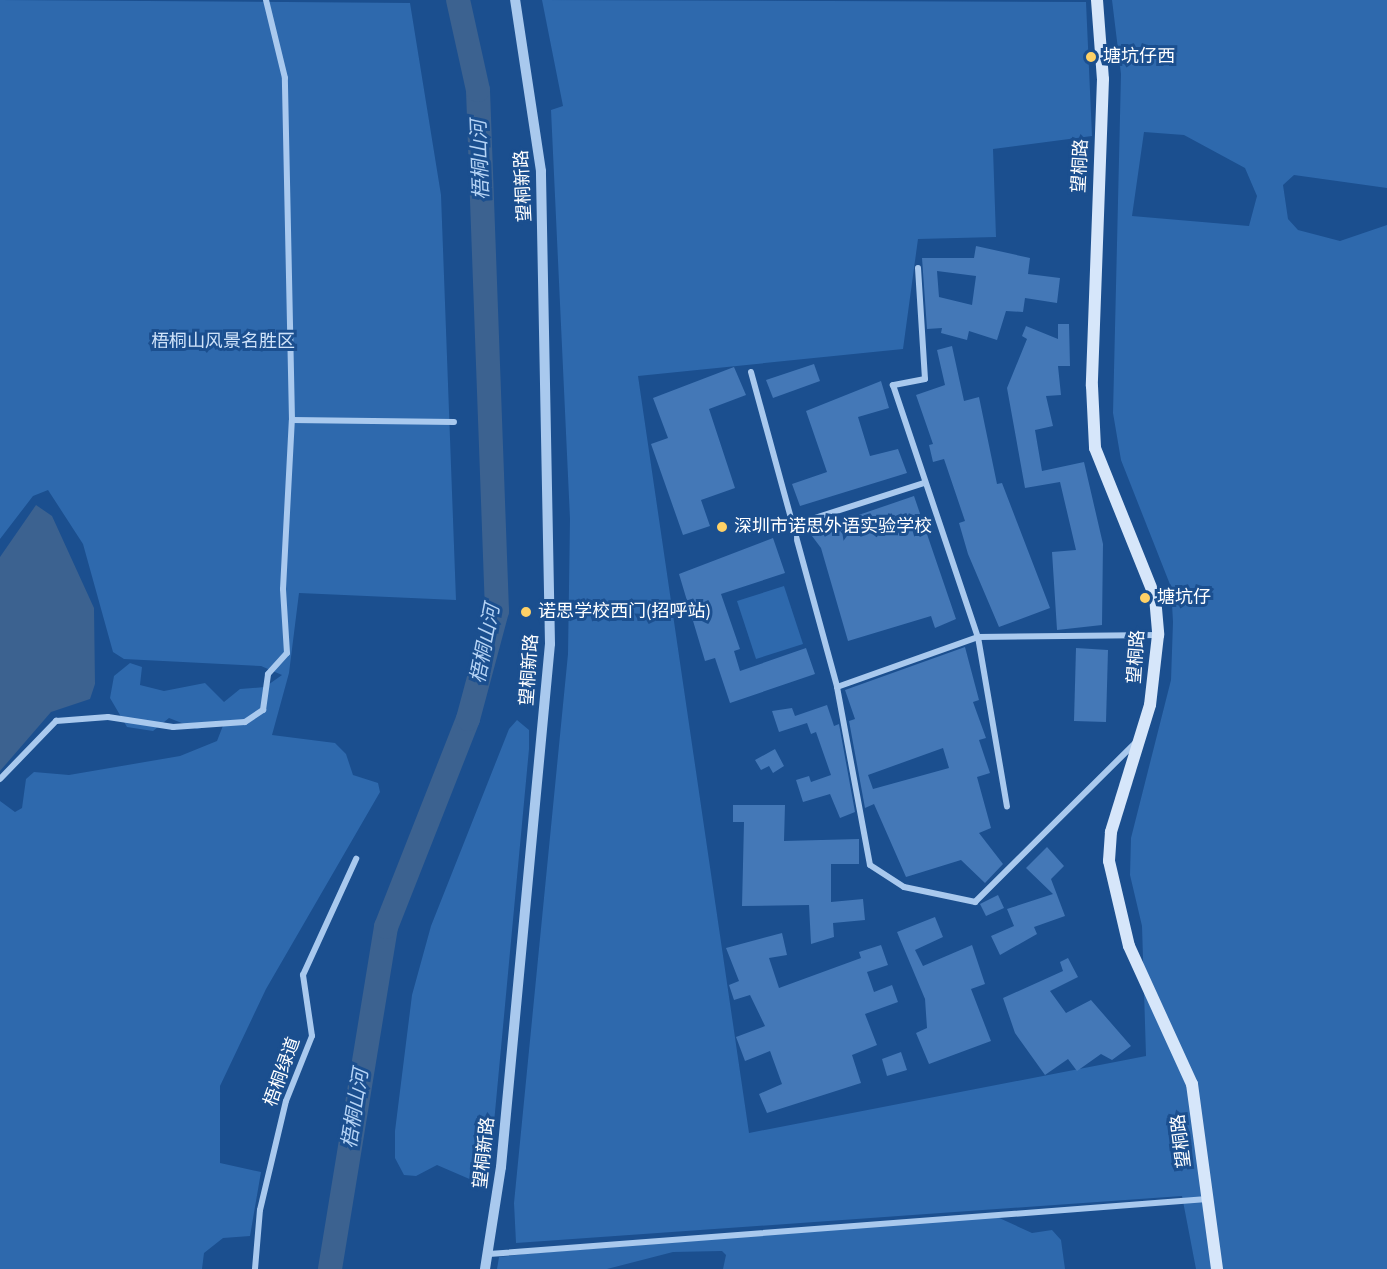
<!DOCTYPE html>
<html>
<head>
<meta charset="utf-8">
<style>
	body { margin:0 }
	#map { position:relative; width:1387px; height:1269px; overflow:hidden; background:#1b4f8f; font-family:"Source Sans 3","Noto Sans SC",sans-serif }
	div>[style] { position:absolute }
	.green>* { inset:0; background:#2e69ad }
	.water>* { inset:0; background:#3c6290 }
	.river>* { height:24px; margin:-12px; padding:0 12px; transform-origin:12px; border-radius:12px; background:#3c6290 }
	.building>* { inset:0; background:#4478b7 }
	.minor>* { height:6px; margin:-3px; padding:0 3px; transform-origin:3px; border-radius:3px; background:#a9c9ee }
	.tertiary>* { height:10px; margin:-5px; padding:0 5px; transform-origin:5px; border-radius:5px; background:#a9c9ee }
	.secondary>* { height:12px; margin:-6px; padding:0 6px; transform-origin:6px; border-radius:6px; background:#d6e6fa }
	.dots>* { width:16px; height:16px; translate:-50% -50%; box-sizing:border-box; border:3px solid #1b4f8f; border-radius:50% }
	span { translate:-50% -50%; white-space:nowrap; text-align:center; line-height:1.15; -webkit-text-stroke:6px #1b4f8f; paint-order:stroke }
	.poi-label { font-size:18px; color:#fff }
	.left { translate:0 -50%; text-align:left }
	.street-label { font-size:18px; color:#fff }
	.park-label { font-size:18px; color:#cfe3fa }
	.water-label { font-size:20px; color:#b5d3f5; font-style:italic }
</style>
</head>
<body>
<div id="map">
	<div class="green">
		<i style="clip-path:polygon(0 0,410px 3px,441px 195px,456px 600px,299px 593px,289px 673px,272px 735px,335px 743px,346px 754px,353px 775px,378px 783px,380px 792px,266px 989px,220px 1086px,220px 1163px,261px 1172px,250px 1236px,223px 1238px,204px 1253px,202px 1269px,0 1269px,0 801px,15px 812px,22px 808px,26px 779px,34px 772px,69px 775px,180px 756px,217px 741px,224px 723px,197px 729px,169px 718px,153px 731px,127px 727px,110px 698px,114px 676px,130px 663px,142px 667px,140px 685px,164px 691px,205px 683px,224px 702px,240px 689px,265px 687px,282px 675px,261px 666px,124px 659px,113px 652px,83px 544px,48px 490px,33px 496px,0 539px)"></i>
		<i style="clip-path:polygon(evenodd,542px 0,1086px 2px,1092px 136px,993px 149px,996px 237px,918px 239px,903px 349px,638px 376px,749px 1133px,1146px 1056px,1142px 926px,1130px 875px,1131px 838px,1171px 680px,1173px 622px,1171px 587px,1121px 460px,1113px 413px,1121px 74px,1112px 0,1387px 0,1387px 188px,1294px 175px,1283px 185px,1288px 219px,1298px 230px,1340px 241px,1387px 225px,1387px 1269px,1196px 1269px,1182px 1196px,516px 1243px,514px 1203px,568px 654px,570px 519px,551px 110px,563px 106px,542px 0,1144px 132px,1184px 135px,1245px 168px,1257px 196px,1249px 226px,1132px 216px,1144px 132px)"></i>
		<i style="clip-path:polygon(784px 586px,803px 644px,756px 659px,737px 601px)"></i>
		<i style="clip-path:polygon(517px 720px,529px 730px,529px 749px,488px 1187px,437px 1165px,416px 1176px,404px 1175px,395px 1158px,395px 1131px,412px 995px,431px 926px,509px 729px)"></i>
		<i style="clip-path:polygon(997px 1217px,1032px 1233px,1052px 1230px,1061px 1240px,1065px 1269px,723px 1269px,726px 1255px,722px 1251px,673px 1252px,607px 1269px,497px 1269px,499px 1257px,524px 1254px)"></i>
	</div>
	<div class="water">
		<i style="clip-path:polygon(36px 505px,52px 516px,94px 608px,95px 684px,90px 699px,51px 712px,0 771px,0 557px)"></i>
	</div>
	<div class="river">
		<i style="left:330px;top:1269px;width:347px;rotate:-80.7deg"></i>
		<i style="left:386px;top:927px;width:224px;rotate:-68.5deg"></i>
		<i style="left:468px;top:719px;width:112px;rotate:-75deg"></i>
		<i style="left:497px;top:611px;width:521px;rotate:-92.09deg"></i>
		<i style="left:478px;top:90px;width:92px;rotate:-102.5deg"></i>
	</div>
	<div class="building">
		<i style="clip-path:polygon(evenodd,976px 246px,1030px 258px,1028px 274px,1060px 278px,1057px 303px,1025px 298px,1023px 312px,1006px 311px,997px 340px,969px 331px,967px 340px,941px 333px,942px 328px,927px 329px,922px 258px,974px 258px,976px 246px,937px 271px,976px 276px,972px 305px,939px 297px,937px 271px)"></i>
		<i style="clip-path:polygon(1058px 324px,1069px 324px,1070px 366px,1058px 366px,1061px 395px,1046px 396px,1053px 426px,1035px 430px,1042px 471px,1084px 462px,1103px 544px,1102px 625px,1057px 630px,1052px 552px,1076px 550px,1060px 482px,1025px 488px,1007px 388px,1027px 339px,1022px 336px,1026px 326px,1058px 339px)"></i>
		<i style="clip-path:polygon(952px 346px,964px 401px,979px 397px,997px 484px,1002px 483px,1050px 608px,999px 627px,968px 554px,959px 523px,965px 521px,944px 459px,933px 462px,929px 445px,933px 444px,916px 395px,945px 385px,937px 350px)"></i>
		<i style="clip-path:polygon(814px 364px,820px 381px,773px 398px,766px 380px)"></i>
		<i style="clip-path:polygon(734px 367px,746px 395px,709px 409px,735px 488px,701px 500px,710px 526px,683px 535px,651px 444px,668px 438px,653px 398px)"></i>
		<i style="clip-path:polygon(881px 381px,889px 408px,858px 417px,870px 456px,898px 449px,907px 473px,800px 506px,792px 484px,827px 472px,806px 411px)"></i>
		<i style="clip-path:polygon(914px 496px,956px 619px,935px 628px,931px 616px,848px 641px,821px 548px,809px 532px)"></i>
		<i style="clip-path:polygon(773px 538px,785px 573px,721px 594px,740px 649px,734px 651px,740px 671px,806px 648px,815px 674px,730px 703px,715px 658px,705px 661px,679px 574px)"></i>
		<i style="clip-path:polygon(evenodd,965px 647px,979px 700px,973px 702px,986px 738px,979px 740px,990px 773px,977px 777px,991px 828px,979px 833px,1003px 864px,985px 883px,961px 860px,906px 877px,874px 804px,865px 808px,849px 721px,855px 719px,845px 690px,965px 647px,943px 748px,949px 768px,873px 789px,868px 775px,943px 748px)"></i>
		<i style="clip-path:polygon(1076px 648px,1108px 650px,1106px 722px,1074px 721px)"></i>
		<i style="clip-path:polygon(827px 705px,834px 726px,839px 724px,855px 812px,840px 818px,830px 794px,803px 802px,796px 780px,809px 776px,811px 782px,831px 775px,816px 732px,811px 734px,807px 723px,779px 732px,772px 711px,792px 708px,795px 716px)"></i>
		<i style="clip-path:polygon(775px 749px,784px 766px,773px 773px,769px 766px,761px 770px,755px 760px)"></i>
		<i style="clip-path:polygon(733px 805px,785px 805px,784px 841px,859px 839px,859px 864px,831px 864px,831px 902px,863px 899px,865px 920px,833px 923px,834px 937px,811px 944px,809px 905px,742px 906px,744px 822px,733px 822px)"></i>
		<i style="clip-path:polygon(1047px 847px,1064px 866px,1051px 879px,1065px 916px,1034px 927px,1037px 934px,1000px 955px,991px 936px,1014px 926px,1007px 909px,1053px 894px,1026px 868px)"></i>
		<i style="clip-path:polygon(998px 895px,1004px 908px,986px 916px,980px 904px)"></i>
		<i style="clip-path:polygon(935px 917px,943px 937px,915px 950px,923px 966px,972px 945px,985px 984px,971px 989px,991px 1041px,929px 1064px,916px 1033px,927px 1028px,925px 999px,897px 932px)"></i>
		<i style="clip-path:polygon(782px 933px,787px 955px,769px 958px,779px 988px,861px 958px,859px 952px,881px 945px,888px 965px,867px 972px,874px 992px,892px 985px,898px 1002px,865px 1014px,877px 1045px,852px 1055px,861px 1083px,767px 1113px,759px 1094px,782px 1084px,770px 1051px,745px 1061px,736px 1037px,765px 1026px,750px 995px,734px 1000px,729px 985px,739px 981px,726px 948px)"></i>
		<i style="clip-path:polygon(1068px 958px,1078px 977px,1050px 991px,1066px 1013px,1091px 1000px,1131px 1046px,1112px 1060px,1101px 1054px,1077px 1071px,1068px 1059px,1045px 1075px,1015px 1033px,1003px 998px,1063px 971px,1060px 962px)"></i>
		<i style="clip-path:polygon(901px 1052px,907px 1070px,887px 1076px,882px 1059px)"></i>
	</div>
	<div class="minor">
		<i style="left:918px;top:268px;width:111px;rotate:86.4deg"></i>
		<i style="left:925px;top:379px;width:33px;rotate:169deg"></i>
		<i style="left:893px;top:385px;width:266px;rotate:71.4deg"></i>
		<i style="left:978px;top:637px;width:172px;rotate:80.3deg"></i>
		<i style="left:751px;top:372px;width:327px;rotate:74.7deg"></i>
		<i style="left:837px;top:687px;width:181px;rotate:79.5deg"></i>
		<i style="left:870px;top:865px;width:40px;rotate:32.9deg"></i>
		<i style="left:904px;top:887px;width:73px;rotate:11.9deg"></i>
		<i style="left:975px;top:902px;width:228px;rotate:-44.8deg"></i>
		<i style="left:292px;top:420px;width:162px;rotate:0.7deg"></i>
		<i style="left:793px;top:525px;width:138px;rotate:-17.8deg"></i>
		<i style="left:837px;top:687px;width:150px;rotate:-19.5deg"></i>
		<i style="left:978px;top:637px;width:180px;rotate:-0.6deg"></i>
		<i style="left:0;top:779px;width:81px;rotate:-46deg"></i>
		<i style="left:56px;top:721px;width:52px;rotate:-4.4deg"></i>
		<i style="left:108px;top:717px;width:66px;rotate:8.7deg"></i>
		<i style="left:173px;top:727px;width:72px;rotate:-4deg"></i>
		<i style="left:245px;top:722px;width:22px;rotate:-34deg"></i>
		<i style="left:263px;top:710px;width:36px;rotate:-82deg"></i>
		<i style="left:268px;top:674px;width:28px;rotate:-48deg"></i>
		<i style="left:287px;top:653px;width:64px;rotate:-93.6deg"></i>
		<i style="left:283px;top:589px;width:169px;rotate:-87deg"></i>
		<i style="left:292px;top:420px;width:342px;rotate:-91.2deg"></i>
		<i style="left:285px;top:78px;width:80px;rotate:-103.7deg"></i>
		<i style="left:489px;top:1254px;width:720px;rotate:-4.38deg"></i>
		<i style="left:255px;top:1269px;width:59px;rotate:-85.2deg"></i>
		<i style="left:260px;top:1210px;width:112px;rotate:-76.6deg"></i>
		<i style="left:286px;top:1101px;width:70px;rotate:-68.2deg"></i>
		<i style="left:312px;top:1036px;width:62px;rotate:-98.4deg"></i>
		<i style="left:303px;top:975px;width:128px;rotate:-65.4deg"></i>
	</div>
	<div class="tertiary">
		<i style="left:485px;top:1269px;width:103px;rotate:-81.1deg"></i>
		<i style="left:501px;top:1167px;width:525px;rotate:-84.65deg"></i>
		<i style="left:550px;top:644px;width:473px;rotate:-91.1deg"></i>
		<i style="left:541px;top:171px;width:173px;rotate:-98.6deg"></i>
	</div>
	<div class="secondary">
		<i style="left:1097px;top:0;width:79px;rotate:85.7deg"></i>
		<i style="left:1103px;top:79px;width:307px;rotate:92.1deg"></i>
		<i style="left:1092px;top:386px;width:62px;rotate:87.2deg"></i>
		<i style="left:1095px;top:448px;width:161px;rotate:68.1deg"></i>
		<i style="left:1155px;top:597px;width:38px;rotate:85deg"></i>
		<i style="left:1158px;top:635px;width:70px;rotate:96.5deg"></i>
		<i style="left:1150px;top:705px;width:133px;rotate:107.1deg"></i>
		<i style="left:1111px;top:832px;width:29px;rotate:94deg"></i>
		<i style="left:1109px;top:861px;width:87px;rotate:76.8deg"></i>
		<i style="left:1129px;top:946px;width:152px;rotate:65.5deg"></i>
		<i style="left:1192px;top:1084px;width:187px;rotate:82.3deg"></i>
	</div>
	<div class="dots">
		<i style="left:1091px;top:57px;background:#ffd166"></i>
		<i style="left:722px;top:527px;background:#ffd166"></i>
		<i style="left:1145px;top:598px;background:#ffd166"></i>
		<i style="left:526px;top:612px;background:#ffd166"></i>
	</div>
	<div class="poi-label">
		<span class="left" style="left:1103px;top:57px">塘坑仔西</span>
		<span class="left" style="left:734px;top:527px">深圳市诺思外语实验学校</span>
		<span class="left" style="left:1157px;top:598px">塘坑仔</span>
		<span class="left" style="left:538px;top:612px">诺思学校西门(招呼站)</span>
	</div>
	<div class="street-label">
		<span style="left:1081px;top:166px;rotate:-87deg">望桐路</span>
		<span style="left:524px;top:186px;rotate:-93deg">望桐新路</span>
		<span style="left:1137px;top:657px;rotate:-86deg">望桐路</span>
		<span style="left:530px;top:670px;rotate:-86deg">望桐新路</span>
		<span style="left:283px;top:1072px;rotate:-70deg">梧桐绿道</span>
		<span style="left:1182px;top:1141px;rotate:-97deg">望桐路</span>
		<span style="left:485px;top:1153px;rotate:-84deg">望桐新路</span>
	</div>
	<div class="park-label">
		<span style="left:223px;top:342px">梧桐山风景名胜区</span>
	</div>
	<div class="water-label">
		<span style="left:481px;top:160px;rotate:-92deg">梧桐山河</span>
		<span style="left:486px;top:644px;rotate:-79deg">梧桐山河</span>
		<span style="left:356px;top:1109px;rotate:-81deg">梧桐山河</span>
	</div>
</div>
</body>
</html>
